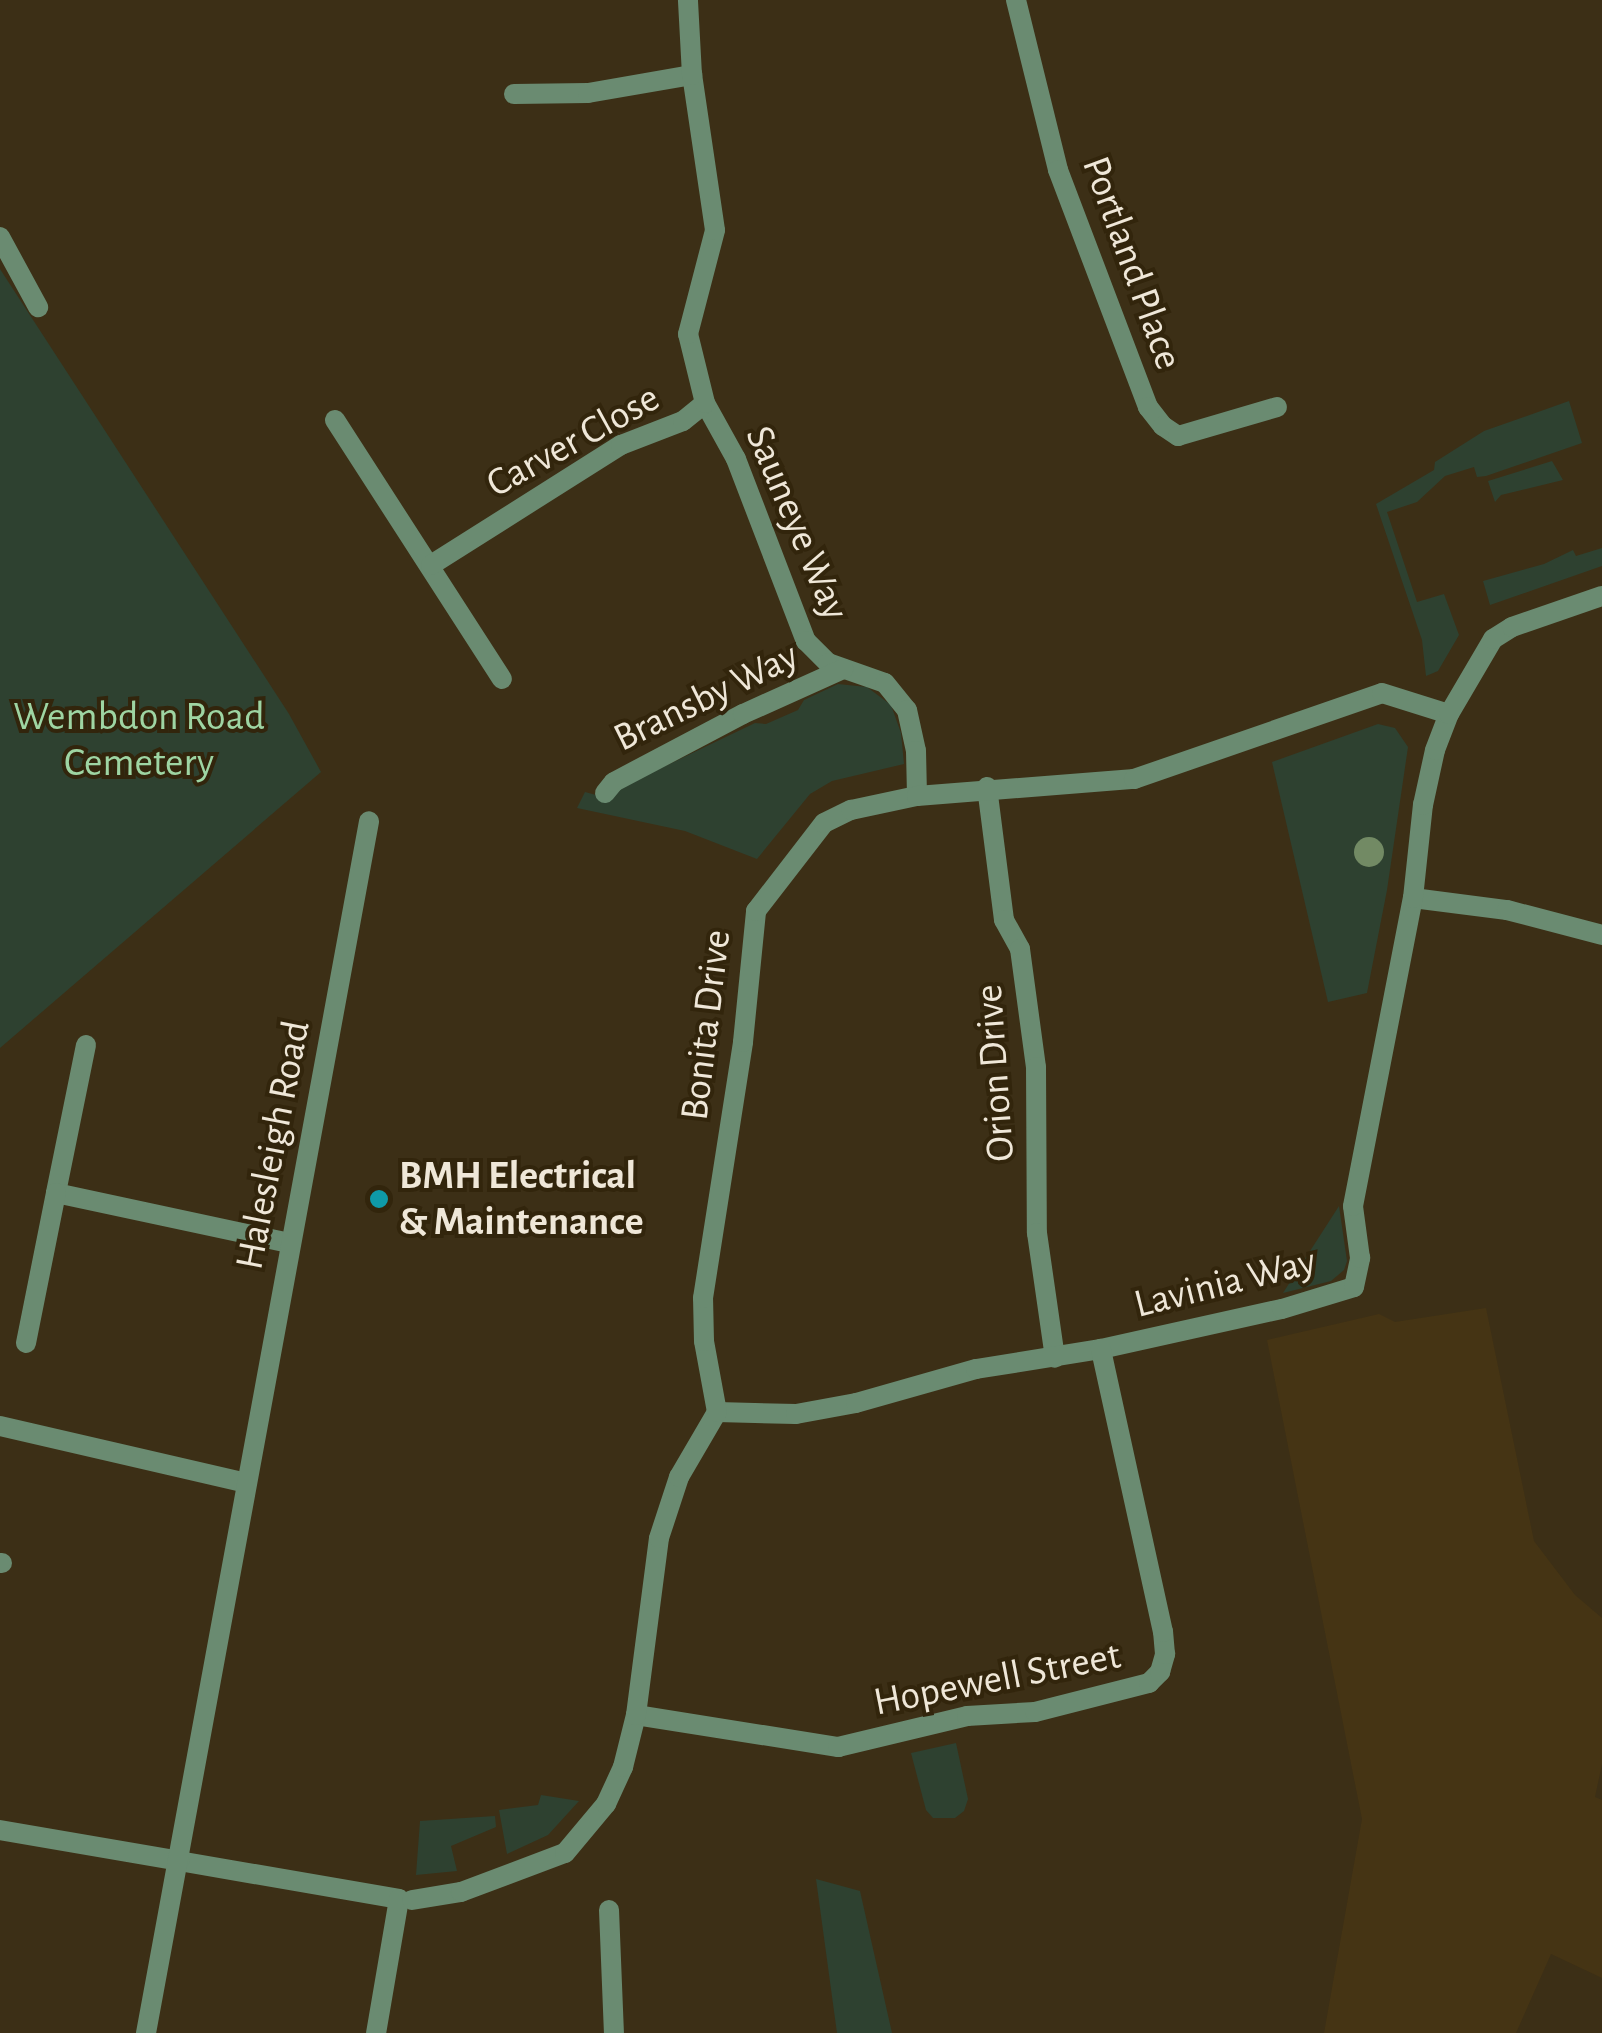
<!DOCTYPE html>
<html>
<head>
<meta charset="utf-8">
<style>
	body { margin:0 }
	#map { position:relative; width:1602px; height:2033px; overflow:hidden; background:#3c2f16; font-family:"Alegreya Sans",sans-serif }
	div>[style] { position:absolute }
	.built>* { inset:0; background:#453414 }
	.green>* { inset:0; background:#2e4130 }
	.lane>* { height:20px; margin:-10px; padding:0 10px; transform-origin:10px; border-radius:10px; background:#6a8b71 }
	.street>* { height:20px; margin:-10px; padding:0 10px; transform-origin:10px; border-radius:10px; background:#6a8b71 }
	.trees>* { width:30px; height:30px; margin:-15px; border-radius:50%; background:#728a64 }
	.dots>* { width:28px; height:28px; translate:-50% -50%; box-sizing:border-box; border:5px solid #32250c; border-radius:50% }
	span { translate:-50% -50%; white-space:nowrap; text-align:center; line-height:1.15; -webkit-text-stroke:8px #32250c; paint-order:stroke }
	.street-label { font-size:40px; color:#efe7d8 }
	.park-label { font-size:40px; color:#9ed5a3 }
	.poi-label { font-size:40px; color:#efe7d8; font-weight:700 }
	.left { translate:0 -50%; text-align:left }
</style>
</head>
<body>
<div id="map">
	<div class="built">
		<i style="clip-path:polygon(1486px 1308px,1534px 1541px,1575px 1595px,1602px 1618px,1602px 1764px,1595px 1797px,1602px 1800px,1602px 1978px,1551px 1954px,1516px 2033px,1324px 2033px,1362px 1819px,1267px 1340px,1379px 1314px,1395px 1322px)"></i>
	</div>
	<div class="green">
		<i style="clip-path:polygon(0 269px,289px 714px,321px 772px,0 1048px)"></i>
		<i style="clip-path:polygon(1569px 401px,1582px 443px,1486px 476px,1477px 477px,1474px 467px,1445px 476px,1417px 502px,1387px 512px,1417px 602px,1444px 594px,1459px 635px,1438px 671px,1426px 676px,1422px 640px,1376px 504px,1434px 470px,1435px 462px,1484px 431px)"></i>
		<i style="clip-path:polygon(1552px 461px,1563px 480px,1501px 495px,1495px 502px,1488px 481px)"></i>
		<i style="clip-path:polygon(1602px 548px,1602px 566px,1490px 605px,1483px 581px,1544px 564px,1573px 550px,1576px 556px)"></i>
		<i style="clip-path:polygon(838px 684px,867px 687px,891px 705px,901px 733px,904px 764px,832px 781px,810px 794px,757px 859px,685px 831px,577px 808px,585px 792px,607px 798px,615px 790px,755px 723px,766px 724px,798px 710px,804px 700px)"></i>
		<i style="clip-path:polygon(1378px 724px,1395px 728px,1408px 747px,1387px 890px,1367px 993px,1328px 1002px,1272px 762px)"></i>
		<i style="clip-path:polygon(1339px 1206px,1347px 1261px,1344px 1270px,1331px 1281px,1283px 1293px)"></i>
		<i style="clip-path:polygon(956px 1743px,968px 1799px,964px 1811px,955px 1818px,933px 1818px,926px 1810px,911px 1753px)"></i>
		<i style="clip-path:polygon(541px 1795px,579px 1801px,548px 1835px,507px 1854px,499px 1810px,538px 1805px)"></i>
		<i style="clip-path:polygon(495px 1816px,496px 1827px,451px 1846px,457px 1871px,416px 1875px,420px 1821px)"></i>
		<i style="clip-path:polygon(816px 1879px,860px 1891px,892px 2033px,837px 2033px)"></i>
	</div>
	<div class="lane">
		<i style="left:1016px;top:0;width:175px;rotate:76.1deg"></i>
		<i style="left:1058px;top:170px;width:254px;rotate:69.2deg"></i>
		<i style="left:1148px;top:407px;width:24px;rotate:52deg"></i>
		<i style="left:1163px;top:426px;width:18px;rotate:34deg"></i>
		<i style="left:1178px;top:436px;width:103px;rotate:-16.3deg"></i>
		<i style="left:0;top:237px;width:80px;rotate:61.5deg"></i>
		<i style="left:86px;top:1045px;width:151px;rotate:101.5deg"></i>
		<i style="left:56px;top:1193px;width:238px;rotate:12.1deg"></i>
		<i style="left:26px;top:1343px;width:153px;rotate:-78.7deg"></i>
		<i style="left:0;top:1426px;width:253px;rotate:13deg"></i>
		<i style="left:0;top:1563px;width:2px"></i>
		<i style="left:179px;top:1861px;width:223px;rotate:9.8deg"></i>
		<i style="left:399px;top:1899px;width:136px;rotate:99.7deg"></i>
	</div>
	<div class="street">
		<i style="left:514px;top:94px;width:74px;rotate:-0.8deg"></i>
		<i style="left:588px;top:93px;width:106px;rotate:-9.8deg"></i>
		<i style="left:705px;top:403px;width:64px;rotate:61deg"></i>
		<i style="left:736px;top:459px;width:195px;rotate:69deg"></i>
		<i style="left:806px;top:641px;width:31px;rotate:45deg"></i>
		<i style="left:828px;top:663px;width:60px;rotate:19.3deg"></i>
		<i style="left:885px;top:683px;width:35px;rotate:51deg"></i>
		<i style="left:907px;top:710px;width:42px;rotate:77.6deg"></i>
		<i style="left:916px;top:751px;width:45px;rotate:88.7deg"></i>
		<i style="left:335px;top:420px;width:308px;rotate:57.2deg"></i>
		<i style="left:431px;top:565px;width:225px;rotate:-32.3deg"></i>
		<i style="left:621px;top:445px;width:66px;rotate:-21.2deg"></i>
		<i style="left:683px;top:421px;width:28px;rotate:-39deg"></i>
		<i style="left:705px;top:403px;width:71px;rotate:-103.8deg"></i>
		<i style="left:688px;top:334px;width:107px;rotate:-75.4deg"></i>
		<i style="left:715px;top:230px;width:157px;rotate:-98.4deg"></i>
		<i style="left:692px;top:75px;width:75px;rotate:-93.1deg"></i>
		<i style="left:987px;top:787px;width:134px;rotate:82.7deg"></i>
		<i style="left:1004px;top:920px;width:33px;rotate:61deg"></i>
		<i style="left:1020px;top:949px;width:119px;rotate:82.3deg"></i>
		<i style="left:1036px;top:1067px;width:166px;rotate:89.7deg"></i>
		<i style="left:1037px;top:1233px;width:126px;rotate:81.8deg"></i>
		<i style="left:605px;top:793px;width:14px;rotate:-51deg"></i>
		<i style="left:614px;top:782px;width:146px;rotate:-27.8deg"></i>
		<i style="left:743px;top:714px;width:110px;rotate:-24.2deg"></i>
		<i style="left:1413px;top:898px;width:95px;rotate:7.3deg"></i>
		<i style="left:1507px;top:910px;width:98px;rotate:14.7deg"></i>
		<i style="left:717px;top:1412px;width:79px;rotate:1.5deg"></i>
		<i style="left:796px;top:1414px;width:61px;rotate:-10.4deg"></i>
		<i style="left:856px;top:1403px;width:125px;rotate:-15.8deg"></i>
		<i style="left:976px;top:1369px;width:127px;rotate:-9.1deg"></i>
		<i style="left:1101px;top:1349px;width:185px;rotate:-12.5deg"></i>
		<i style="left:1282px;top:1309px;width:75px;rotate:-17deg"></i>
		<i style="left:1354px;top:1287px;width:30px;rotate:-78deg"></i>
		<i style="left:1360px;top:1258px;width:52px;rotate:-97.7deg"></i>
		<i style="left:1353px;top:1206px;width:314px;rotate:-79deg"></i>
		<i style="left:1413px;top:898px;width:94px;rotate:-83.9deg"></i>
		<i style="left:1423px;top:805px;width:56px;rotate:-77.7deg"></i>
		<i style="left:1435px;top:750px;width:39px;rotate:-69deg"></i>
		<i style="left:636px;top:1715px;width:205px;rotate:9deg"></i>
		<i style="left:838px;top:1747px;width:133px;rotate:-13.5deg"></i>
		<i style="left:967px;top:1716px;width:68px;rotate:-3.4deg"></i>
		<i style="left:1035px;top:1712px;width:118px;rotate:-14.3deg"></i>
		<i style="left:1149px;top:1683px;width:16px;rotate:-45deg"></i>
		<i style="left:1160px;top:1672px;width:19px;rotate:-74deg"></i>
		<i style="left:1165px;top:1654px;width:22px;rotate:-95deg"></i>
		<i style="left:1163px;top:1632px;width:290px;rotate:-102.4deg"></i>
		<i style="left:0;top:1830px;width:182px;rotate:9.8deg"></i>
		<i style="left:412px;top:1900px;width:50px;rotate:-9.3deg"></i>
		<i style="left:461px;top:1892px;width:111px;rotate:-20.6deg"></i>
		<i style="left:565px;top:1853px;width:64px;rotate:-50.1deg"></i>
		<i style="left:606px;top:1804px;width:41px;rotate:-65.3deg"></i>
		<i style="left:623px;top:1767px;width:54px;rotate:-76deg"></i>
		<i style="left:636px;top:1715px;width:178px;rotate:-82.6deg"></i>
		<i style="left:659px;top:1538px;width:64px;rotate:-71.8deg"></i>
		<i style="left:679px;top:1477px;width:75px;rotate:-59.7deg"></i>
		<i style="left:717px;top:1412px;width:72px;rotate:-100.4deg"></i>
		<i style="left:704px;top:1341px;width:43px;rotate:-91.3deg"></i>
		<i style="left:703px;top:1298px;width:259px;rotate:-81.1deg"></i>
		<i style="left:743px;top:1042px;width:132px;rotate:-84.3deg"></i>
		<i style="left:756px;top:911px;width:111px;rotate:-52.3deg"></i>
		<i style="left:824px;top:823px;width:30px;rotate:-26deg"></i>
		<i style="left:851px;top:810px;width:67px;rotate:-12deg"></i>
		<i style="left:917px;top:796px;width:218px;rotate:-4.5deg"></i>
		<i style="left:1134px;top:779px;width:262px;rotate:-19.1deg"></i>
		<i style="left:1382px;top:693px;width:70px;rotate:17.4deg"></i>
		<i style="left:1449px;top:714px;width:87px;rotate:-59.6deg"></i>
		<i style="left:1493px;top:639px;width:22px;rotate:-32deg"></i>
		<i style="left:1512px;top:627px;width:95px;rotate:-19deg"></i>
		<i style="left:609px;top:1910px;width:123px;rotate:87.7deg"></i>
		<i style="left:146px;top:2033px;width:1232px;rotate:-79.57deg"></i>
	</div>
	<div class="trees">
		<i style="left:1369px;top:852px"></i>
	</div>
	<div class="dots">
		<i style="left:379px;top:1199px;background:#0f9aa8"></i>
	</div>
	<div class="street-label">
		<span style="left:1132px;top:263px;rotate:70deg">Portland Place</span>
		<span style="left:573px;top:441px;rotate:-29deg">Carver Close</span>
		<span style="left:797px;top:523px;rotate:67deg">Sauneye Way</span>
		<span style="left:706px;top:697px;rotate:-26deg">Bransby Way</span>
		<span style="left:706px;top:1025px;rotate:-83deg">Bonita Drive</span>
		<span style="left:995px;top:1073px;rotate:-94deg">Orion Drive</span>
		<span style="left:273px;top:1145px;rotate:-79deg">Halesleigh Road</span>
		<span style="left:1225px;top:1283px;rotate:-14deg">Lavinia Way</span>
		<span style="left:997px;top:1679px;rotate:-11deg">Hopewell Street</span>
	</div>
	<div class="park-label">
		<span style="left:139px;top:740px">Wembdon Road<br>Cemetery</span>
	</div>
	<div class="poi-label">
		<span class="left" style="left:399px;top:1199px">BMH Electrical<br>&amp; Maintenance</span>
	</div>
</div>
</body>
</html>
